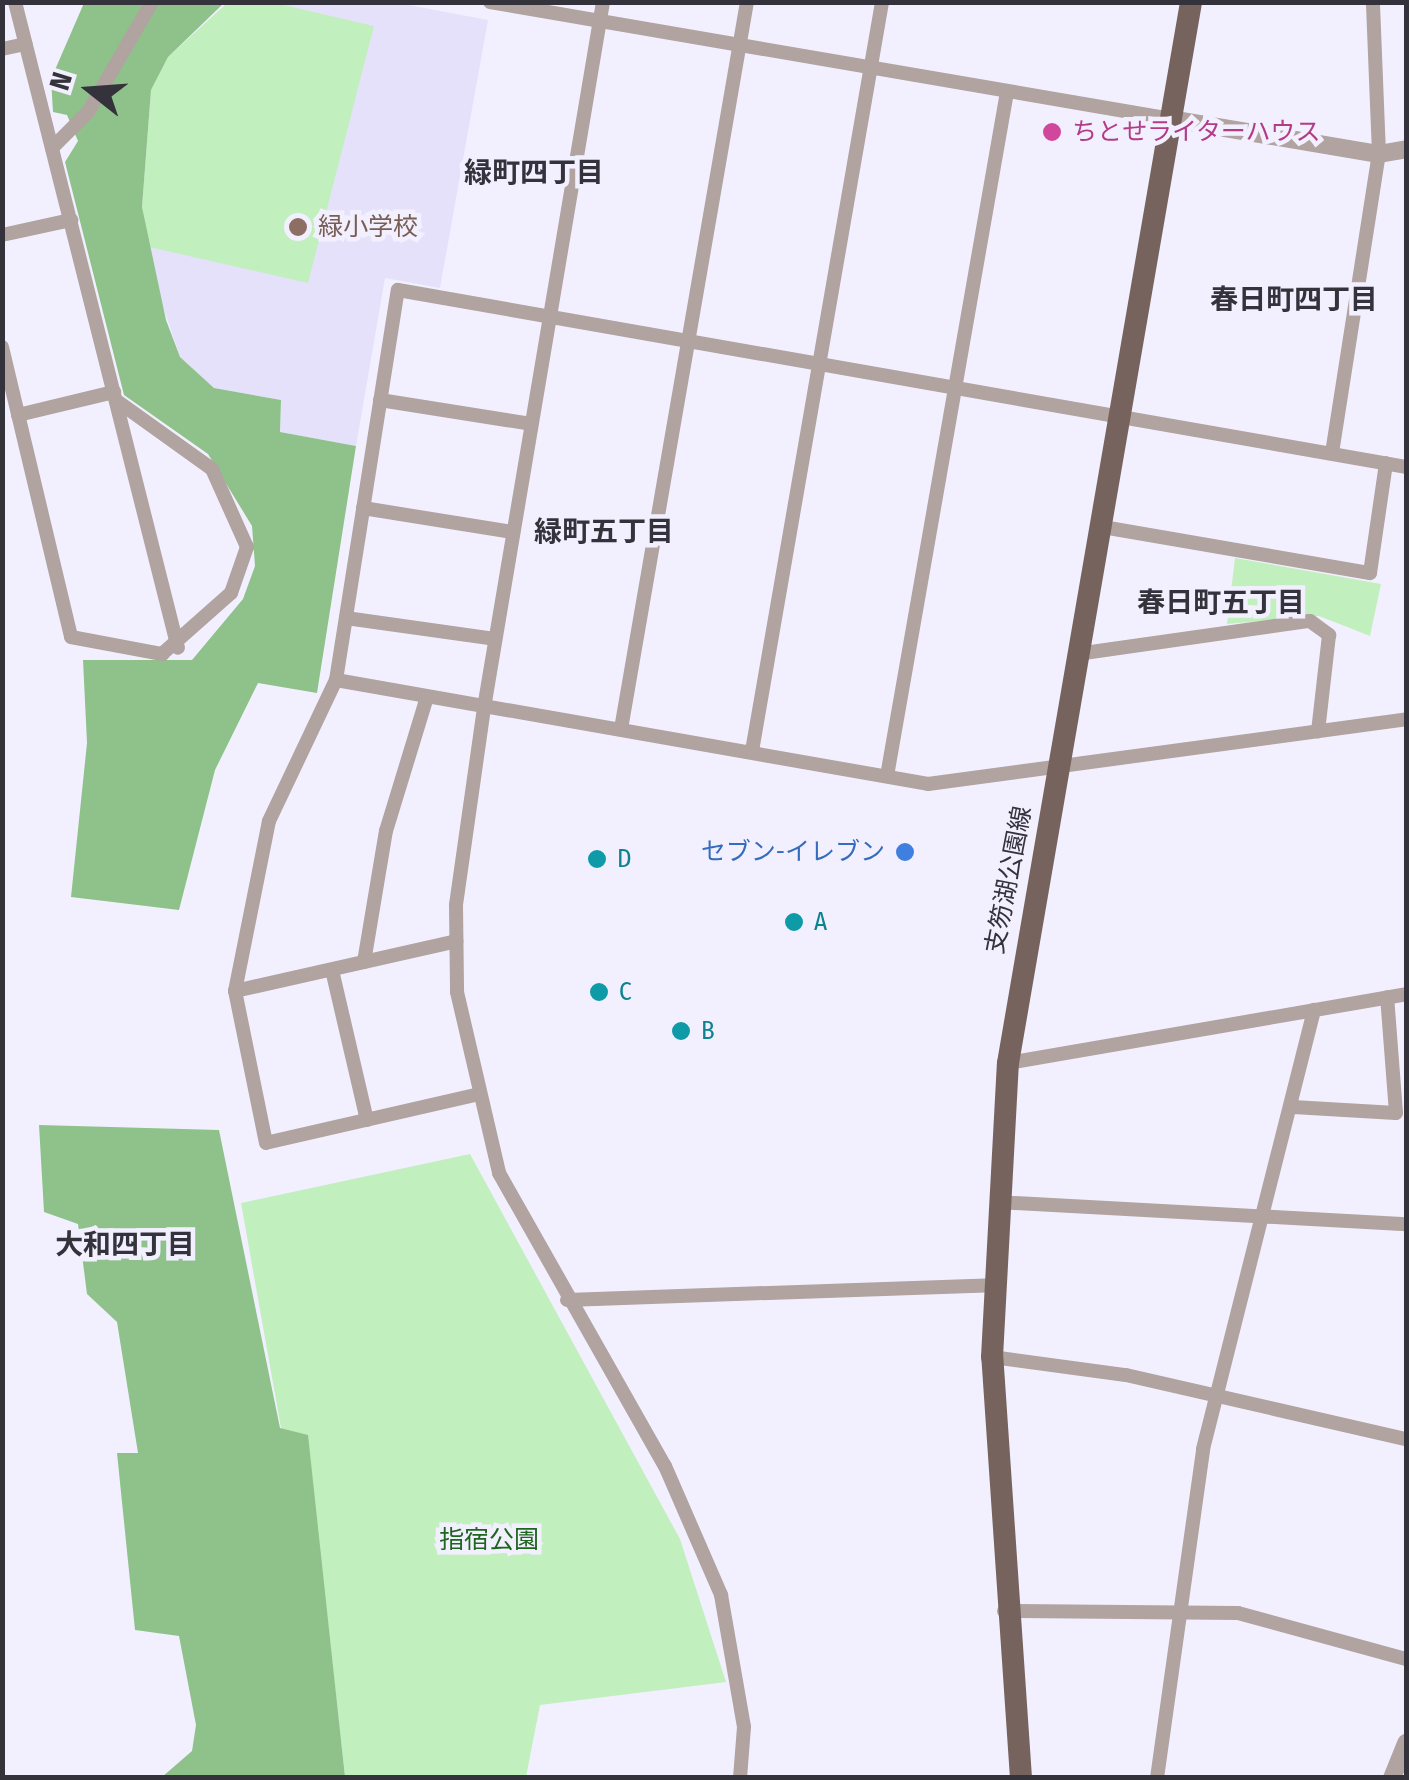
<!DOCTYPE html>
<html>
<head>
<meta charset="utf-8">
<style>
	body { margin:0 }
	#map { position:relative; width:1409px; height:1780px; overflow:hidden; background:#f2f0ff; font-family:"Fira Sans Condensed","Noto Sans JP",sans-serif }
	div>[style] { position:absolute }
	.built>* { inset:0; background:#e6e1fb }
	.green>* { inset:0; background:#c2efbe }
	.forest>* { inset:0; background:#8ec28a }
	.minor>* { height:14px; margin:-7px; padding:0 7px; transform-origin:7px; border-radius:7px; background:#b0a3a0 }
	.tertiary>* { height:18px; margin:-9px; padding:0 9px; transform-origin:9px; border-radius:9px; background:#b0a3a0 }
	.primary>* { height:22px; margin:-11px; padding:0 11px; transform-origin:11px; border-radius:11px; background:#77635e }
	.dots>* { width:28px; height:28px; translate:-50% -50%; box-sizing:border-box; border:5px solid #f2f0ff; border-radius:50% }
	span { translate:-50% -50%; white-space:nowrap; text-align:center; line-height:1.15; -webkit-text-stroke:9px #f2f0ff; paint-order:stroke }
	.hotel-label { font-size:25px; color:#b23c85 }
	.left { translate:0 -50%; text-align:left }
	.education-label { font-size:25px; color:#785e54 }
	.shop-label { font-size:25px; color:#366cbe }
	.right { translate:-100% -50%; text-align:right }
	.culture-label { font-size:25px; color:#0d838f }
	.street-label { font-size:25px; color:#34323b }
	.park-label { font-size:25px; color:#1e651d }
	.neighbourhood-label { font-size:28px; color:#34323b; font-weight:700 }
	.frame { position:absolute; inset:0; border:5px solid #34323b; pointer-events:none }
	.north { position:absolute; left:40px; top:40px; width:100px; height:100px; -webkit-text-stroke:8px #f2f0ff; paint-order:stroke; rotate:287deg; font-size:28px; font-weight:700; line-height:40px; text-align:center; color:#34323b }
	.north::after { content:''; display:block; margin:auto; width:35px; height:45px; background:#34323b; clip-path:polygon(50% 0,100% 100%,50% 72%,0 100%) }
</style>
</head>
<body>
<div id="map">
	<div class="built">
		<i style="clip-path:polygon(227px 3px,398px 3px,488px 20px,440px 288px,385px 278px,356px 446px,280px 432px,281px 400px,214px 388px,180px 357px,155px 283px,142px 207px,190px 44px)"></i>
	</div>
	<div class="green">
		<i style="clip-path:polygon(227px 3px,275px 3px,374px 26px,308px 283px,149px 247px,142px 207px,151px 90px,168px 57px)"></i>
		<i style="clip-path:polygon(1235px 558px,1381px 584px,1370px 636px,1319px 616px,1227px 624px)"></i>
		<i style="clip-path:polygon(470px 1154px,680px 1539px,726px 1682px,540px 1705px,526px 1777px,345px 1777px,326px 1604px,281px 1428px,241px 1203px)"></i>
	</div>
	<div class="forest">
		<i style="clip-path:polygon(84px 3px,224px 3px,168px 57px,151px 90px,142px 207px,166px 320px,180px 357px,214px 388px,281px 400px,280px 432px,356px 446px,317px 693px,258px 683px,215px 770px,179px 910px,71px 897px,87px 743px,83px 660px,192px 660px,243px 599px,255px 566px,252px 526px,208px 454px,124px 395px,65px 162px,78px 141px,67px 115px,53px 112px,51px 79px)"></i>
		<i style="clip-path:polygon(39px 1125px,219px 1130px,280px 1428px,308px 1435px,345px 1777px,162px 1777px,192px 1751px,196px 1725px,179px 1636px,135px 1630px,117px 1453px,138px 1453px,117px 1322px,87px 1294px,78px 1224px,44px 1212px)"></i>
	</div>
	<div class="minor">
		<i style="left:15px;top:2px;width:666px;rotate:75.84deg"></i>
		<i style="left:490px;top:2px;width:691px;rotate:9.75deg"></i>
		<i style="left:603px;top:2px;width:716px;rotate:99.57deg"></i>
		<i style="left:484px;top:708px;width:199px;rotate:98.1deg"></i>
		<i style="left:456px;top:905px;width:87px;rotate:89.3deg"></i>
		<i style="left:457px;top:992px;width:186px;rotate:76.9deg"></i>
		<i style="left:499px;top:1173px;width:337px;rotate:60.5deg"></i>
		<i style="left:665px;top:1466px;width:141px;rotate:66.5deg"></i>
		<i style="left:721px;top:1595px;width:134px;rotate:80.1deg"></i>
		<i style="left:744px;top:1727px;width:51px;rotate:94.5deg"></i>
		<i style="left:2px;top:49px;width:24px;rotate:-12deg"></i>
		<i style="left:52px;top:148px;width:51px;rotate:-45deg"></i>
		<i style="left:88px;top:112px;width:127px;rotate:-59.8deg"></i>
		<i style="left:2px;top:235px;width:71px;rotate:-12.3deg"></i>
		<i style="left:2px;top:347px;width:298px;rotate:76.6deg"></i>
		<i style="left:71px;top:637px;width:93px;rotate:10.6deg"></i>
		<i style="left:162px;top:654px;width:92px;rotate:-41.5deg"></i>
		<i style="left:231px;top:593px;width:49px;rotate:-70.8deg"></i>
		<i style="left:247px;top:547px;width:85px;rotate:-114.2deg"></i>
		<i style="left:212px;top:469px;width:117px;rotate:-144.4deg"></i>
		<i style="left:380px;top:400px;width:153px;rotate:9deg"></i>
		<i style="left:18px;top:415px;width:99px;rotate:-13.5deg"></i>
		<i style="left:1332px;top:453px;width:303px;rotate:-81.1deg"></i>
		<i style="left:1379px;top:154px;width:152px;rotate:-92.3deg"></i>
		<i style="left:363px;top:508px;width:152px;rotate:9.1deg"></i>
		<i style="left:1097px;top:526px;width:277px;rotate:9.8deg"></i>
		<i style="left:1370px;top:573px;width:111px;rotate:-81.7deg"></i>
		<i style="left:346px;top:618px;width:150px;rotate:8deg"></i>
		<i style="left:1077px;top:654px;width:235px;rotate:-8.1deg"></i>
		<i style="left:1310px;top:621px;width:24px;rotate:36deg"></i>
		<i style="left:1329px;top:635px;width:97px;rotate:96.5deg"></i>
		<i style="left:336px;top:680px;width:601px;rotate:9.96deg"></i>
		<i style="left:928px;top:784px;width:482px;rotate:-7.7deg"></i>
		<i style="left:621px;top:729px;width:738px;rotate:-80.17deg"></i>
		<i style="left:752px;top:751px;width:760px;rotate:-80.15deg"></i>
		<i style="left:887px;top:776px;width:694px;rotate:-80.05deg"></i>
		<i style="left:364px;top:962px;width:133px;rotate:-80.5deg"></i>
		<i style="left:386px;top:831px;width:140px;rotate:-73deg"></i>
		<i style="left:332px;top:970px;width:154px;rotate:76.9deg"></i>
		<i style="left:235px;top:991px;width:227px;rotate:-12.7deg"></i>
		<i style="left:1008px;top:1063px;width:404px;rotate:-9.8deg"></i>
		<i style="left:475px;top:1095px;width:214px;rotate:167.1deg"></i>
		<i style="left:266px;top:1143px;width:155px;rotate:-101.5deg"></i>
		<i style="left:235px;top:991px;width:173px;rotate:-78.7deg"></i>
		<i style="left:269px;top:821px;width:156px;rotate:-64.6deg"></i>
		<i style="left:336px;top:680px;width:395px;rotate:-81deg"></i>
		<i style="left:398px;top:290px;width:1023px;rotate:9.96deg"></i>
		<i style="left:1293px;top:1107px;width:103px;rotate:3.3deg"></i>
		<i style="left:1396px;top:1113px;width:116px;rotate:-94.4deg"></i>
		<i style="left:997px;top:1202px;width:410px;rotate:3.1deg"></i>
		<i style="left:567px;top:1300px;width:426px;rotate:-2deg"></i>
		<i style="left:992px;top:1357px;width:135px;rotate:7.7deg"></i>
		<i style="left:1126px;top:1375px;width:287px;rotate:12.9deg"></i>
		<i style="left:1004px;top:1611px;width:234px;rotate:0.5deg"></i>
		<i style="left:1238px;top:1613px;width:174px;rotate:15.3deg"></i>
		<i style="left:1157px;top:1778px;width:332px;rotate:-82deg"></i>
		<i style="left:1203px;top:1449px;width:453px;rotate:-75.8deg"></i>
	</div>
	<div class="tertiary">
		<i style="left:1171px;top:119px;width:211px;rotate:9.6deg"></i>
		<i style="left:1379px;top:154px;width:27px;rotate:-10deg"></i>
		<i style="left:1392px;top:1778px;width:38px;rotate:-68deg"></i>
	</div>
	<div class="primary">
		<i style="left:1021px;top:1778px;width:422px;rotate:-93.9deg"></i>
		<i style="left:992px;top:1357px;width:294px;rotate:-86.9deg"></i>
		<i style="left:1008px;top:1063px;width:1077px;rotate:-80.21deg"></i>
	</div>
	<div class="dots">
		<i style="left:1052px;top:132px;background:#d1479c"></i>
		<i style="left:298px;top:227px;background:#8d6e63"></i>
		<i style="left:905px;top:852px;background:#3f7fe0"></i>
		<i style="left:597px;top:859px;background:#0f9aa8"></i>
		<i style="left:794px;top:922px;background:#0f9aa8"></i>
		<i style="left:599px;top:992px;background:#0f9aa8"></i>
		<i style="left:681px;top:1031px;background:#0f9aa8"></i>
	</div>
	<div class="hotel-label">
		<span class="left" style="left:1072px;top:132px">ちとせライターハウス</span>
	</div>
	<div class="education-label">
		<span class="left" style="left:318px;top:227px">緑小学校</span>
	</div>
	<div class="shop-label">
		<span class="right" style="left:885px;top:852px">セブン-イレブン</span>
	</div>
	<div class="culture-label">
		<span class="left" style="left:617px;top:859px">D</span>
		<span class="left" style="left:814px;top:922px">A</span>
		<span class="left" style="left:619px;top:992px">C</span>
		<span class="left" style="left:701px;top:1031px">B</span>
	</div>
	<div class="street-label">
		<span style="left:1009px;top:880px;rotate:-79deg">支笏湖公園線</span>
	</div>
	<div class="park-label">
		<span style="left:489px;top:1540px">指宿公園</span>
	</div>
	<div class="neighbourhood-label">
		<span style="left:534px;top:173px">緑町四丁目</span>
		<span style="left:1294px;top:300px">春日町四丁目</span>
		<span style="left:604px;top:532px">緑町五丁目</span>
		<span style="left:1221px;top:603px">春日町五丁目</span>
		<span style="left:125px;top:1245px">大和四丁目</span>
	</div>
	<div class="frame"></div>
	<div class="north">N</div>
</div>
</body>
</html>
